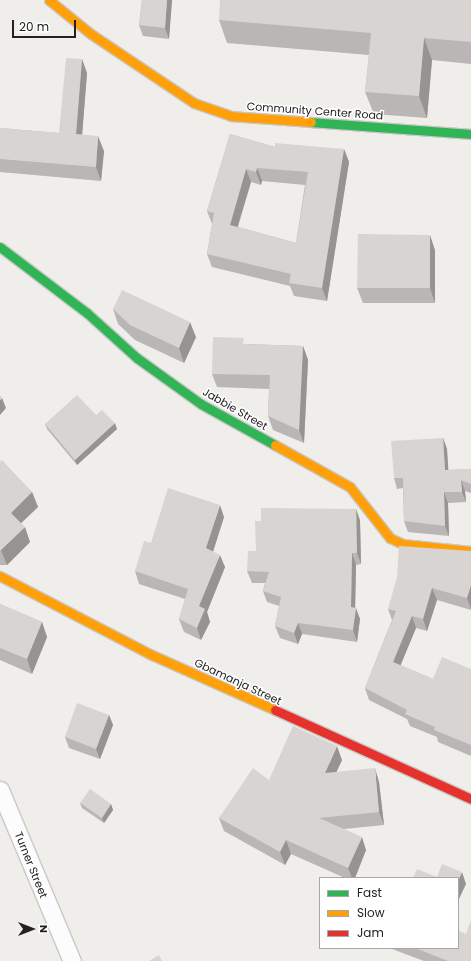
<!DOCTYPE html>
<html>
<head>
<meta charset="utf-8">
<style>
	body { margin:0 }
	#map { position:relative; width:471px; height:961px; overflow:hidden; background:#f0eeeb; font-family:Poppins,sans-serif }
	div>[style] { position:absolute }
	.roads { filter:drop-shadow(1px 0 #c9c8c7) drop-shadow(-1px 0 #c9c8c7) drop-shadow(0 1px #c9c8c7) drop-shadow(0 -1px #c9c8c7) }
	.street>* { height:17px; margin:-8.5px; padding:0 8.5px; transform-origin:8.5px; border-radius:8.5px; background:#fdfcfc }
	.fast>* { height:9px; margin:-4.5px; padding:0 4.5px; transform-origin:4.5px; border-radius:4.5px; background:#30b455 }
	.slow>* { height:9px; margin:-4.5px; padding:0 4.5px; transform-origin:4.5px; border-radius:4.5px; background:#ff9f0a }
	.jam>* { height:9px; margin:-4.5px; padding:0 4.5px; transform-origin:4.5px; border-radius:4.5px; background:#e5322d }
	.wall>* { inset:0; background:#b9b6b5 }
	.shaded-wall>* { inset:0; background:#969493 }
	.building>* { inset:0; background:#d7d4d2 }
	span { translate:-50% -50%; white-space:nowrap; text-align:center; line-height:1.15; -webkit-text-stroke:3px #fff; paint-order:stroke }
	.street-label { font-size:11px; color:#222 }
	.legend { position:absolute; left:319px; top:877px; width:140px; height:72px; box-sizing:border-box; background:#fff; border:1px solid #a7a7a7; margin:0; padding:5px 7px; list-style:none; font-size:12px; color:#222 }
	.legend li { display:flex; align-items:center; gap:8px; height:20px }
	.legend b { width:20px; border:1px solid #a7a7a7 }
	.north { position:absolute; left:12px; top:909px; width:40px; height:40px; -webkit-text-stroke:3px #fff; paint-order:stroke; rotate:90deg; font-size:11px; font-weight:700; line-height:16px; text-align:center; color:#222 }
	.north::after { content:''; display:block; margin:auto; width:14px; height:18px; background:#222; clip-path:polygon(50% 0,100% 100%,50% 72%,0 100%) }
	.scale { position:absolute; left:12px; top:20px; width:64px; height:18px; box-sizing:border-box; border:2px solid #222; border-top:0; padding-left:5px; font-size:12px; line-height:14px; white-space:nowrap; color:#222; -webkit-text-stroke:3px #fff; paint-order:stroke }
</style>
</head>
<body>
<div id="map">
	<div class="roads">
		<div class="street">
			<i style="left:0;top:790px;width:186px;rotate:67.2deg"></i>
		</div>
		<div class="fast">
			<i style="left:311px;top:122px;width:160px;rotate:4.3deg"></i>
			<i style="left:0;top:247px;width:109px;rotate:37.2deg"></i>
			<i style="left:87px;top:313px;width:67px;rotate:42deg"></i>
			<i style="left:137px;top:358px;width:79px;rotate:35.7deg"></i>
			<i style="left:201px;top:404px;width:85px;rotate:29deg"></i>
		</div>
		<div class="slow">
			<i style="left:49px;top:0;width:54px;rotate:39deg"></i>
			<i style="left:91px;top:34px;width:124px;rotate:33.8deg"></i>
			<i style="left:194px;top:103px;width:39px;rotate:19deg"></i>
			<i style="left:231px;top:116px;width:80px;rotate:4.3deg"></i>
			<i style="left:275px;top:445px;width:86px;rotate:29.2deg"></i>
			<i style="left:350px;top:487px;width:65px;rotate:51.9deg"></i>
			<i style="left:390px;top:538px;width:14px;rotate:25deg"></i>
			<i style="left:403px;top:544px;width:68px;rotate:5.9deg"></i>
			<i style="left:0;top:576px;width:171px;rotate:27.5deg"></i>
			<i style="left:152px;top:655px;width:135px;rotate:24.1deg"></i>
		</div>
		<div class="jam">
			<i style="left:275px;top:710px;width:215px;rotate:24.4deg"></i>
		</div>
	</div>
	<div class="wall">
		<i style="clip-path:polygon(142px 0,172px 0,169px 39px,143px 36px,139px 25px)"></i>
		<i style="clip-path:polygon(471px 0,471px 64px,432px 60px,427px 118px,374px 114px,365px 92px,369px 55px,227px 43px,219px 20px)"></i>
		<i style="clip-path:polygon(82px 59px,87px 73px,82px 135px,104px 151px,101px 181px,0 172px,0 128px,59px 133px)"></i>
		<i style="clip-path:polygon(evenodd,230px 134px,275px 147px,344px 149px,349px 162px,327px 301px,294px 296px,290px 286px,212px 267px,207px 254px,212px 224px,207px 211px,230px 134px,262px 181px,305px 185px,296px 243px,238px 227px,251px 182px,261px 185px,262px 181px)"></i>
		<i style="clip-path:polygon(435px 250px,435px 303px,363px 303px,357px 288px)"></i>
		<i style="clip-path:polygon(113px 309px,196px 337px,184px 363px,135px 340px,118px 324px)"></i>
		<i style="clip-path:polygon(246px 344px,303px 346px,308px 360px,304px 443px,273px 430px,268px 416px,269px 389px,217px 387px,212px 374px)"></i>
		<i style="clip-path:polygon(96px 415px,117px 429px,77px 465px,47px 429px,45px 424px)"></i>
		<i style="clip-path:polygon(443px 438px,447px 449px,448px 470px,471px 469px,471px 493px,465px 491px,466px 502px,448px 503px,449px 536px,408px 532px,404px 521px,403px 488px,397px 489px,394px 478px)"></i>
		<i style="clip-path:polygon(0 462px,32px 492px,38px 507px,21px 523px,30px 542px,7px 565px,0 565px)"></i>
		<i style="clip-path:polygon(224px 517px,213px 552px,225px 567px,207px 612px,210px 622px,201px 640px,184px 632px,179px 619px,185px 599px,139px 584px,135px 571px,151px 543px)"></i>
		<i style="clip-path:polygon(360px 520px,361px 564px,356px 565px,355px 607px,360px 619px,357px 642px,302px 634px,298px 644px,280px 638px,275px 626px,279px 606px,267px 602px,263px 591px,265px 583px,252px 583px,247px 571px,256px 551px)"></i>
		<i style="clip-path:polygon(471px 551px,471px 610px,437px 600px,427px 631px,416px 628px,400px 665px,433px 679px,471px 669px,471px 756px,438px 742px,437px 737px,410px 726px,407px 719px,369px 700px,365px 688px,392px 620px,388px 609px)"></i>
		<i style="clip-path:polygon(0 604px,42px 622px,47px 637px,32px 674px,0 660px)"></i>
		<i style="clip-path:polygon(109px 715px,113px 725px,100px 759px,69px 748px,65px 737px)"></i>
		<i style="clip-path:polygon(342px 760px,336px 772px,379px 782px,384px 825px,344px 829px,366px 850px,355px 878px,345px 878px,291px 854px,285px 865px,224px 831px,219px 818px,269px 780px)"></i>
		<i style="clip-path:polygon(80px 803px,111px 804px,113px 810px,104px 823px,82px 808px)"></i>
		<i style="clip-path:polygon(391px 948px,458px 948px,471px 961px,424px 961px,392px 949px)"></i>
	</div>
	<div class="shaded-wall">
		<i style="clip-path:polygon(167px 0,172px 0,169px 39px,165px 28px)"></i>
		<i style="clip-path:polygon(424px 38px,432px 60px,427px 118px,419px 96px)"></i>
		<i style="clip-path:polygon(82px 59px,87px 73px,81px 149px,76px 134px)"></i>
		<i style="clip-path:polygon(98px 136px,104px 151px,101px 181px,96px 167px)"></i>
		<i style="clip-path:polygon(344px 149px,349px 162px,327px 301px,322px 288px)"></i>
		<i style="clip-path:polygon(257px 168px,262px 181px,261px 185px,256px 172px)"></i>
		<i style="clip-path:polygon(246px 169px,251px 182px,234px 238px,230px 225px)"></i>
		<i style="clip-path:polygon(430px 235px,435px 250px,435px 303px,430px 288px)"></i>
		<i style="clip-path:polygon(190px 322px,196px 337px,184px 363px,179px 348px)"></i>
		<i style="clip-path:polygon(303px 346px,308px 360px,304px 443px,299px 430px)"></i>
		<i style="clip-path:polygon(2px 398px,6px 408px,0 415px,0 400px)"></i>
		<i style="clip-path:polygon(115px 423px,117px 429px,77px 465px,75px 460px)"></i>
		<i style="clip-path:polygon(443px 438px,447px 449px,449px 480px,445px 470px)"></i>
		<i style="clip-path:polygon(461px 480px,465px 491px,466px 502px,462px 492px)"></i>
		<i style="clip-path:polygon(32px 492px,38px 507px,16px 528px,11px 513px)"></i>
		<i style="clip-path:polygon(444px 492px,448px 503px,449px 536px,445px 526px)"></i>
		<i style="clip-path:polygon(220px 505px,224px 517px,210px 561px,206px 548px)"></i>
		<i style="clip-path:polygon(356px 509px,360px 520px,361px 564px,357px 553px)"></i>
		<i style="clip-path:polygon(25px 527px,30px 542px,7px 565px,1px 550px)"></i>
		<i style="clip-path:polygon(352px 553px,356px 565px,355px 614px,356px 608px,360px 619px,357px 642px,353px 630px,351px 607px)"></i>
		<i style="clip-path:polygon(220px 555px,225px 567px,207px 612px,210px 622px,201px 640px,197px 628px,199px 606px)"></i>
		<i style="clip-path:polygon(471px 585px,471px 609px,467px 598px)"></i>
		<i style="clip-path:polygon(432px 588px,437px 600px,427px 631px,423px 619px)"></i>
		<i style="clip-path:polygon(412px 616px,416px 628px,397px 674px,393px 662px)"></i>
		<i style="clip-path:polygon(42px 622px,47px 637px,32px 674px,27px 659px)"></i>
		<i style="clip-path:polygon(298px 623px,302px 634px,298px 644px,294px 633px)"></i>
		<i style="clip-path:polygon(109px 715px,113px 725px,100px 759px,96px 749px)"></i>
		<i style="clip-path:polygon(337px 746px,342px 760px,330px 786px,325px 773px)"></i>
		<i style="clip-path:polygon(375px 768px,379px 782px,384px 825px,379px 812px)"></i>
		<i style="clip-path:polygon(111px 804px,113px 810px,104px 823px,102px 818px)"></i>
		<i style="clip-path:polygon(362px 837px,366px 850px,355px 878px,352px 878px,348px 868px)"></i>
		<i style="clip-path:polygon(286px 840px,291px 854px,285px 865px,280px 852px)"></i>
		<i style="clip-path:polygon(462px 872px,466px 884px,459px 899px,458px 895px,458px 881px)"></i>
	</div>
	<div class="building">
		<i style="clip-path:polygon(142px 0,167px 0,165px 28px,139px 25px)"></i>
		<i style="clip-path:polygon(220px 0,471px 0,471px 42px,424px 38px,419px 96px,365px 92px,371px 33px,219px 20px)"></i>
		<i style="clip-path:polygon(66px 58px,82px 59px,76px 134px,98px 136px,96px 167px,0 159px,0 128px,59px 133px)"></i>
		<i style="clip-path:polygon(evenodd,230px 134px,275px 147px,275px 143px,344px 149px,322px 288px,289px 283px,291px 274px,207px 254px,214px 213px,207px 211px,230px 134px,257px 168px,308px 172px,296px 243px,230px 225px,246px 169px,256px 172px,257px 168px)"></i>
		<i style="clip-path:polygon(358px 234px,430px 235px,430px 288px,357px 288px)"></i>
		<i style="clip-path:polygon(122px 290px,190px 322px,179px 348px,130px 325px,113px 309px)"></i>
		<i style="clip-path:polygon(213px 337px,244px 338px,243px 344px,303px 346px,299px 430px,268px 416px,270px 375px,212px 374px)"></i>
		<i style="clip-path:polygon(0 395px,2px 398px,0 400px)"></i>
		<i style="clip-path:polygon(77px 395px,96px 415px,102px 410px,115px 423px,75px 460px,45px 424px)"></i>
		<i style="clip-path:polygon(443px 438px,445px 470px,471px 469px,471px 484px,461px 480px,462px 492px,444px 492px,445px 526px,404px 521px,403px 478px,394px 478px,391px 441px)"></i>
		<i style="clip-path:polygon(2px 460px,32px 492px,11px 513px,25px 527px,1px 550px,0 550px,0 462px)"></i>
		<i style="clip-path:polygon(168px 488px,220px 505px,206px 548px,220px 555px,199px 606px,205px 609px,197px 628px,179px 619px,188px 589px,135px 571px,144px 541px,151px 543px)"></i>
		<i style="clip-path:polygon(261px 508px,356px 509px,357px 553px,352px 553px,351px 607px,356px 608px,353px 630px,298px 623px,294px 633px,275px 626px,281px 597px,263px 591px,269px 572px,247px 571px,248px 551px,256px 551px,255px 521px,261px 521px)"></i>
		<i style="clip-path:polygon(399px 546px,471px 551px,471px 585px,467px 598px,432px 588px,423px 619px,412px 616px,393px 662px,433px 679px,442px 657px,471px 669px,471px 745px,434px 730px,435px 727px,405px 714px,407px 710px,365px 688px,396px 611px,388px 609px,397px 577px)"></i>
		<i style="clip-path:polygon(0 604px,42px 622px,27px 659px,0 648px)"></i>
		<i style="clip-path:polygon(77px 703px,109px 715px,96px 749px,65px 737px)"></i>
		<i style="clip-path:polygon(293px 726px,337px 746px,325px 773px,375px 768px,379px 812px,319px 818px,362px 837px,348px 868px,286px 840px,280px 852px,219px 818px,253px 768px,269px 780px)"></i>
		<i style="clip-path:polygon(90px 789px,111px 804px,102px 818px,80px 803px)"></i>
		<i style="clip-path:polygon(442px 864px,462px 872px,458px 881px,458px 878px,413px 878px,417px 869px,437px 877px)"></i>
		<i style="clip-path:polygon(471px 920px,471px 961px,448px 961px,415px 948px,458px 948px,458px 930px,466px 934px)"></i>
		<i style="clip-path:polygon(159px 955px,162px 961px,149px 961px)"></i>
	</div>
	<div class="street-label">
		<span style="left:315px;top:111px;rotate:4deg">Community Center Road</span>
		<span style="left:235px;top:409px;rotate:30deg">Jabbie Street</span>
		<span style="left:238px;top:682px;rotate:25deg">Gbamanja Street</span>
		<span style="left:31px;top:865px;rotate:68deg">Turner Street</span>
	</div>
	<ul class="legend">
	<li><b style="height:5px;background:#30b455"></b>Fast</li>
	<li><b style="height:5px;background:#ff9f0a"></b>Slow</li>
	<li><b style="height:5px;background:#e5322d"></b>Jam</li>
	</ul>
	<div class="north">N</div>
	<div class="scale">20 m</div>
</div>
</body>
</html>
